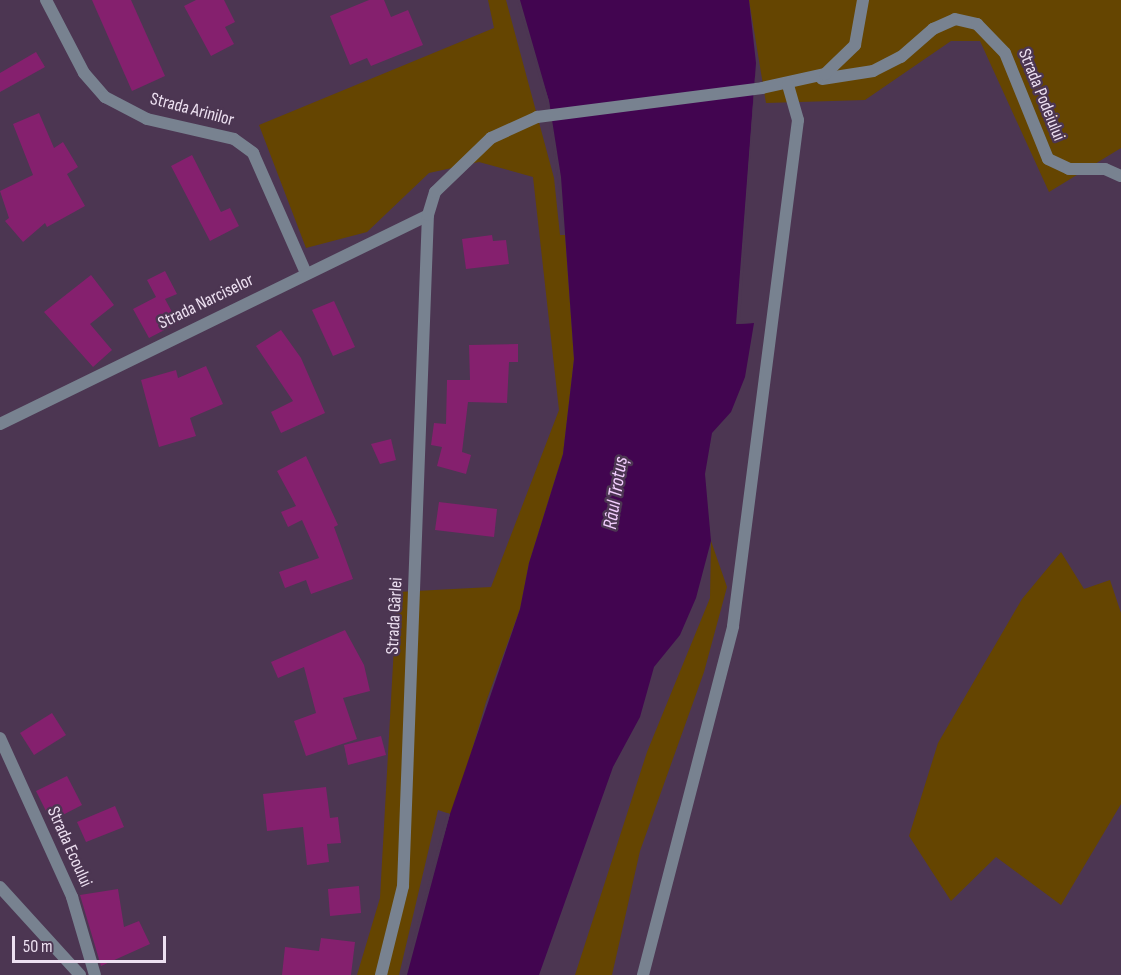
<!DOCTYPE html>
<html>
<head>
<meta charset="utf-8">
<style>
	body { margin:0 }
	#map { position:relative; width:1121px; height:975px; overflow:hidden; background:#4c3652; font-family:"Sofia Sans Condensed",sans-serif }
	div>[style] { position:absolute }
	.green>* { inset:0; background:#654501 }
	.water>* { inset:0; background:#420550 }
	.pier>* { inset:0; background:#4c3652 }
	.building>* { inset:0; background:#85206e }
	.street>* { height:12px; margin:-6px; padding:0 6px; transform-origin:6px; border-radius:6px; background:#788290 }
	span { translate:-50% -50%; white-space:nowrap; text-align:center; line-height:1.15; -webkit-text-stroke:5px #4c3652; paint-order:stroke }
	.street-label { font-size:18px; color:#ede0f1 }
	.water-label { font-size:20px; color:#f3cefe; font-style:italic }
	.scale { position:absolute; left:12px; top:936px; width:154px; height:27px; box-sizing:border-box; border:3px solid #ede0f1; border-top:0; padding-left:8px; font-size:18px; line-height:21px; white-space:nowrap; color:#ede0f1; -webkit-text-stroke:4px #4c3652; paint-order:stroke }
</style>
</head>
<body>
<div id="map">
	<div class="green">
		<i style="clip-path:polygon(488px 0,506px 0,554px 178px,560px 235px,565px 235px,574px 359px,563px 454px,529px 563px,520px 609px,486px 702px,456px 805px,450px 814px,438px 810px,399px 975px,357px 975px,380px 898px,397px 592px,491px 587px,559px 410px,533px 177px,479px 162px,429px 173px,367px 232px,306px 248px,259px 125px,494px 28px)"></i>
		<i style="clip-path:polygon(749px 0,1121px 0,1121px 148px,1049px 192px,980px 41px,951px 41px,865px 100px,766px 103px)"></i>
		<i style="clip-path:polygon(711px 541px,727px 587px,704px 672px,640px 851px,612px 975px,575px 975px,647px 752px,710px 598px)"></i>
		<i style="clip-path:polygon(1061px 552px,1084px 589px,1110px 580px,1121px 613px,1121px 804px,1061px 905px,996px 857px,951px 901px,909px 836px,938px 743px,1022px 599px)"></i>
	</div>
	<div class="water">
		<i style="clip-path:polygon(520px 0,749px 0,756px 63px,737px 324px,754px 323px,745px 377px,731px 412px,712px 433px,705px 474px,711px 541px,696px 598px,680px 635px,654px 667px,640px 717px,613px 767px,539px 975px,407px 975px,450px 814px,520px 609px,529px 563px,563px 454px,574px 359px,561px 177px,549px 101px)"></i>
	</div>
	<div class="pier">
		<i style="clip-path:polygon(517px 0,549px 101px,565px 235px,546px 101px)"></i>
		<i style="clip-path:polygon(756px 63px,740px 321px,754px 323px,736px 324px)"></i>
		<i style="clip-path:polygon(447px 813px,450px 814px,404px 975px,404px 974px)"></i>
	</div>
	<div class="building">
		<i style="clip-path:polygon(92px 0,131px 0,165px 76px,132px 91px)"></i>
		<i style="clip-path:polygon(196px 0,224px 0,235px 22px,225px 27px,234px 44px,211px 56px,184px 6px)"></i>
		<i style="clip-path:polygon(369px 0,384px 0,391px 17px,408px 10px,423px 45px,371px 66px,367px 58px,350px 65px,330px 16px)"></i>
		<i style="clip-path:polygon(36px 52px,45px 67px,0 92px,0 73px)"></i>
		<i style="clip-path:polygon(39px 113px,54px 148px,63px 142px,78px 167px,67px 174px,85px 206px,47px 227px,45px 223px,23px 242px,5px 221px,9px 218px,0 191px,33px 175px,13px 124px)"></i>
		<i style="clip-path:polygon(192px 155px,221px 212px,230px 208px,239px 226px,210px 241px,171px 166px)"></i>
		<i style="clip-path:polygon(492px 235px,493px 241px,506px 240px,509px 264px,466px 269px,462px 239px)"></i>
		<i style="clip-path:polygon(165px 271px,177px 294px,165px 299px,178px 323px,149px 338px,133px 309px,156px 297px,147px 280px)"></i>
		<i style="clip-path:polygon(91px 275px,114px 305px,90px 324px,112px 350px,93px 367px,44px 312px)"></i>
		<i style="clip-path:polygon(334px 301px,355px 347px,333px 356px,312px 310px)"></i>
		<i style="clip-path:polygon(281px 330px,301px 358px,325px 413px,281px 433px,271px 412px,293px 401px,256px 346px)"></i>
		<i style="clip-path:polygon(518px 344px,518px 362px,509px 362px,507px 403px,468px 402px,462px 452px,471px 455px,466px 474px,437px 466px,442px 447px,431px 445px,434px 423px,446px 424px,447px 380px,470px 380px,469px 345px)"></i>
		<i style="clip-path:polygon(206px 366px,223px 404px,190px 418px,196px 436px,159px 447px,141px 380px,176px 370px,178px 378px)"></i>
		<i style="clip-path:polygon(391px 439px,396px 460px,380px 464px,371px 444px)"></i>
		<i style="clip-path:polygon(306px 456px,338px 525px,334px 527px,353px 579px,311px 594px,306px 580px,285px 588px,279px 572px,319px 558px,302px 520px,288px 527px,281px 512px,296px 506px,277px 471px)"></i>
		<i style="clip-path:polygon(439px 502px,497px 509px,494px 537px,435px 530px)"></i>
		<i style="clip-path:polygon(345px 630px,364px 665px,370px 691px,343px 698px,357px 739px,306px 756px,294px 721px,316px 713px,304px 667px,278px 678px,271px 662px)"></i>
		<i style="clip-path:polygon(52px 713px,66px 735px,34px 755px,20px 733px)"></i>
		<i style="clip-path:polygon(381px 736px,386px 755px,348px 765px,344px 745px)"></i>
		<i style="clip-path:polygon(67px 776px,82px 805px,51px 821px,36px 791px)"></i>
		<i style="clip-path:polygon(326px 787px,330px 818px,338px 817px,341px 843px,327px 844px,329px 862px,307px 865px,303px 827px,267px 831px,263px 794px)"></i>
		<i style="clip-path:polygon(115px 806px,124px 827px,86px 842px,77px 822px)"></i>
		<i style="clip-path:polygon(359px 886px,361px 913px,330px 916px,328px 889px)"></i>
		<i style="clip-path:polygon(118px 889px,124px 927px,139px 921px,150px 944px,101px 966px,80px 895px)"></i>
		<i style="clip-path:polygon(321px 938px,355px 942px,351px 975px,282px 975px,285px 947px,319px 951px)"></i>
	</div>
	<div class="street">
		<i style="left:46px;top:0;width:82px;rotate:62.5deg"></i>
		<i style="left:84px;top:73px;width:32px;rotate:49deg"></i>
		<i style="left:105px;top:97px;width:47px;rotate:27.6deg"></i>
		<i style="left:147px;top:119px;width:89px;rotate:12.9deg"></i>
		<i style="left:234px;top:139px;width:24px;rotate:36deg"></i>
		<i style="left:253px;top:153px;width:131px;rotate:66.2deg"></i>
		<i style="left:822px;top:79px;width:52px;rotate:-8.9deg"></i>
		<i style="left:873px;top:71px;width:31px;rotate:-27deg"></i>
		<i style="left:901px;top:57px;width:43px;rotate:-41.2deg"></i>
		<i style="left:933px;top:29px;width:24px;rotate:-24deg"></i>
		<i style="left:955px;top:19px;width:23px;rotate:13deg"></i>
		<i style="left:977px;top:24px;width:40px;rotate:46deg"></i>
		<i style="left:1005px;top:53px;width:114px;rotate:67.9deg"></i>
		<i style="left:1048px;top:159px;width:23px;rotate:25deg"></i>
		<i style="left:1069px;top:169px;width:36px"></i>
		<i style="left:1105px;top:169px;width:17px;rotate:24deg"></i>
		<i style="left:0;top:424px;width:476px;rotate:-26deg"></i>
		<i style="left:0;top:738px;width:175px;rotate:65.6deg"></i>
		<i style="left:72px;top:897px;width:81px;rotate:73.6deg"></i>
		<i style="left:0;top:887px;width:119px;rotate:47.7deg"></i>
		<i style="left:381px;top:975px;width:92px;rotate:-76.1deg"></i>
		<i style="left:403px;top:886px;width:671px;rotate:-87.87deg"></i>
		<i style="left:428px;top:215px;width:24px;rotate:-73deg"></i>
		<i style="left:435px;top:192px;width:78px;rotate:-44deg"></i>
		<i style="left:491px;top:138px;width:51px;rotate:-24.5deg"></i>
		<i style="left:537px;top:117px;width:227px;rotate:-7.3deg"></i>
		<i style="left:762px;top:88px;width:65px;rotate:-12.5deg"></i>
		<i style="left:825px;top:74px;width:42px;rotate:-44deg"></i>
		<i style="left:855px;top:45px;width:46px;rotate:-79.9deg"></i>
		<i style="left:643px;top:975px;width:360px;rotate:-75.5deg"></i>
		<i style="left:733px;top:626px;width:510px;rotate:-82.68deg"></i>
		<i style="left:798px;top:120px;width:37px;rotate:-106deg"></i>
	</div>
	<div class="street-label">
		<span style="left:1041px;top:95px;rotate:68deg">Strada Podeiului</span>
		<span style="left:192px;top:110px;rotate:15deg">Strada Arinilor</span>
		<span style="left:206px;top:302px;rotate:-26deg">Strada Narciselor</span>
		<span style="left:395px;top:616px;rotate:-87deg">Strada Gârlei</span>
		<span style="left:69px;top:847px;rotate:66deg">Strada Ecoului</span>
	</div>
	<div class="water-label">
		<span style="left:616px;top:493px;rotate:-81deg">Râul Trotuș</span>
	</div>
	<div class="scale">50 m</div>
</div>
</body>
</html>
